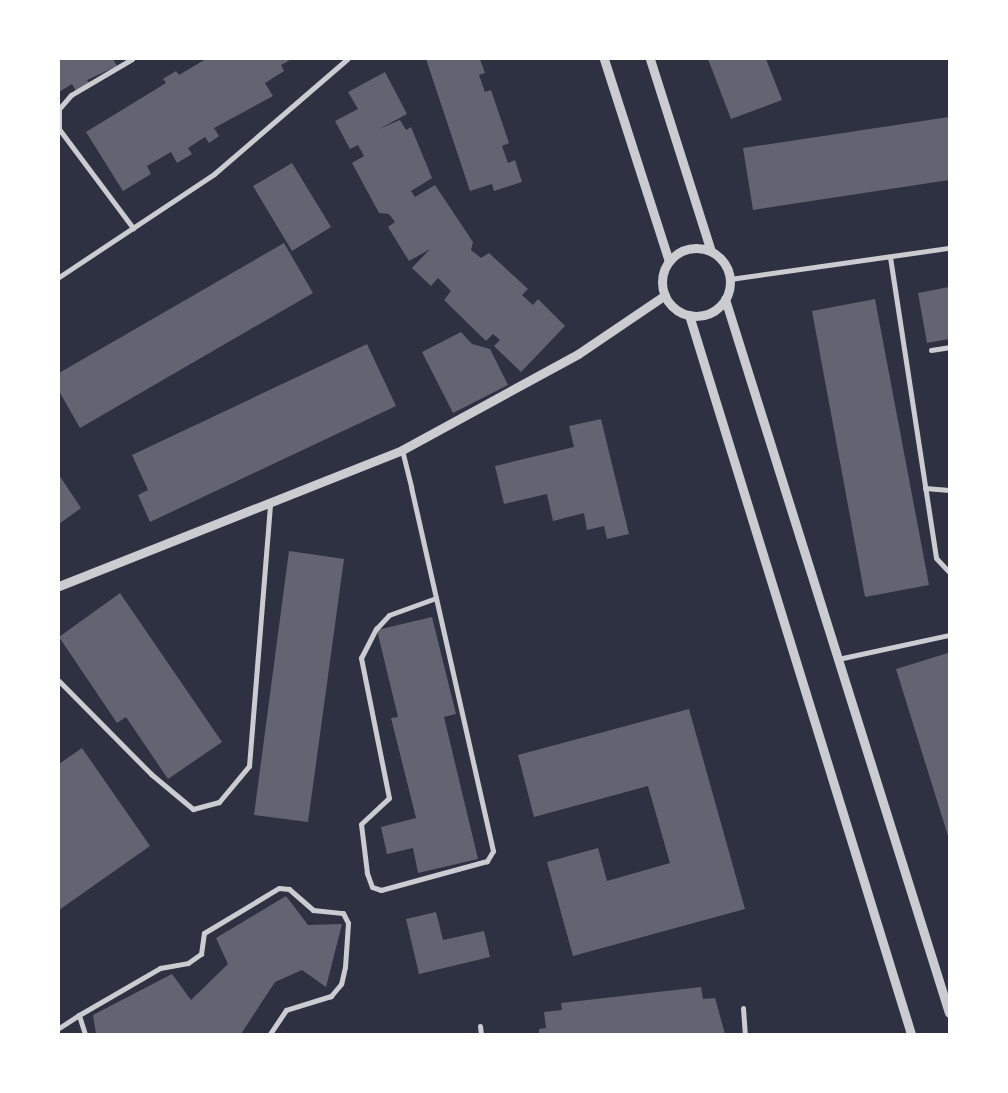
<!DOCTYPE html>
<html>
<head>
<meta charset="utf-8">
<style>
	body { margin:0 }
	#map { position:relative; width:1008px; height:1093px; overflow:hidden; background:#2d3142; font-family:"Roboto Condensed",sans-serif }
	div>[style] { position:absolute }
	.building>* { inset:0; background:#626471 }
	.minor>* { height:5px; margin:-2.5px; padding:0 2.5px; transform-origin:2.5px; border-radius:2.5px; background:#caccd0 }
	.tertiary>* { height:9px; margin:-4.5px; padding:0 4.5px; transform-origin:4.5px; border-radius:4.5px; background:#caccd0 }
	.tertiary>.ring { margin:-4.5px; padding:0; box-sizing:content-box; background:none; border:9px solid #caccd0; border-radius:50% }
	span { translate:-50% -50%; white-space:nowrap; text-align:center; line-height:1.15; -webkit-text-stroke:4.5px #fff; paint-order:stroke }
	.frame { position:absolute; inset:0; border:60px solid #fff; pointer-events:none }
</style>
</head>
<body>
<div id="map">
	<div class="building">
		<i style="clip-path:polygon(59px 59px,113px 59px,117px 66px,87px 80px,89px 83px,76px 91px,72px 84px,59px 92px)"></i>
		<i style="clip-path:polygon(206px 59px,292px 59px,281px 65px,284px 71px,265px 83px,273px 96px,214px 128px,219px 136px,209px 143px,205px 137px,188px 148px,192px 154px,177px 163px,171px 152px,147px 166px,151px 174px,123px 191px,86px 132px,166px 83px,163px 79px,176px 71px,179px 75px)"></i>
		<i style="clip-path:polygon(426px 59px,480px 59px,485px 73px,479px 75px,485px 92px,491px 90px,509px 143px,502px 146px,508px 163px,515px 160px,522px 182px,494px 191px,492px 184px,470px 191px)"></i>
		<i style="clip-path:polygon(708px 59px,766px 59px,782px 100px,731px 119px)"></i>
		<i style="clip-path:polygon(385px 72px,407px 114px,379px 129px,400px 120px,406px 130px,411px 127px,432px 178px,411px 191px,415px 197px,435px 185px,473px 242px,471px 250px,481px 258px,489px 253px,528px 289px,522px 295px,533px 305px,538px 299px,565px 326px,521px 372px,494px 346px,500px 340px,493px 334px,486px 341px,444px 300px,451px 291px,438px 278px,431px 286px,412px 268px,430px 249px,409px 261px,388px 227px,395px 222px,389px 214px,379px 213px,352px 163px,364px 156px,358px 145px,350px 149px,335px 121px,358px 109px,348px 92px)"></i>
		<i style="clip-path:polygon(949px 117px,949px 180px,753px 210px,743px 148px)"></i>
		<i style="clip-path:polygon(292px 163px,331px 227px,292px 251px,253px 186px)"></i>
		<i style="clip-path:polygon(284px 243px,313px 293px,80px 428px,59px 391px,59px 373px)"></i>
		<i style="clip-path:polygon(949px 287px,949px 339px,927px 343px,918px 293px)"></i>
		<i style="clip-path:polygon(875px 299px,929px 585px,865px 597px,812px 311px)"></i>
		<i style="clip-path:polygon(461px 332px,472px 344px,490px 349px,508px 385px,453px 413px,422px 352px)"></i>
		<i style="clip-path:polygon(367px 344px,396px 406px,150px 522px,138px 495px,148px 490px,132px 455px)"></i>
		<i style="clip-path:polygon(601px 419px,629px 534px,607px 539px,604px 526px,587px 530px,584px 513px,553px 521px,547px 494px,504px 504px,495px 466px,574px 447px,569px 426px)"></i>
		<i style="clip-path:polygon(59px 475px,81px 508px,59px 524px)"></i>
		<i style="clip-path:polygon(289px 551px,344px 559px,308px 822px,254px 815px)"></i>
		<i style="clip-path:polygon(120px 593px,222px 742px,168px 779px,126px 717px,117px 723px,59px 637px)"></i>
		<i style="clip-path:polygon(432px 617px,456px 714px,444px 717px,478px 859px,418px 873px,413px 848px,387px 854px,381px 827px,416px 818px,391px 718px,398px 717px,377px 630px)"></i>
		<i style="clip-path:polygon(948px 653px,949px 659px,949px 839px,896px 669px)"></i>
		<i style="clip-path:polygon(689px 709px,745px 909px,573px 956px,547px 862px,598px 848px,607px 881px,670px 863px,648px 786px,534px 817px,518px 755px)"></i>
		<i style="clip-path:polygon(82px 748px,150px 846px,59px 910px,59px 764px)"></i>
		<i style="clip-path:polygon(286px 896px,308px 925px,342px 924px,326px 987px,302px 970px,275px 982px,241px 1034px,96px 1034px,93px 1015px,172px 974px,191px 1000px,228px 964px,216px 938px)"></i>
		<i style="clip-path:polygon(436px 912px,443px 940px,484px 931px,490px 957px,419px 974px,406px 919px)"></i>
		<i style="clip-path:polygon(701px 987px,703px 999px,715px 998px,725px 1034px,539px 1034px,539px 1029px,546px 1028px,544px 1012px,562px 1010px,561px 1003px)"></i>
	</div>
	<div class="minor">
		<i style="left:132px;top:59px;width:71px;rotate:149.5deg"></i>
		<i style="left:71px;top:95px;width:18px;rotate:131deg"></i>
		<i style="left:59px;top:109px;width:20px;rotate:90deg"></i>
		<i style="left:59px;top:129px;width:124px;rotate:53.2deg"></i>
		<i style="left:890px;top:257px;width:304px;rotate:81.3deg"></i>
		<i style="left:936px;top:558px;width:19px;rotate:47deg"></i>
		<i style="left:59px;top:277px;width:186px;rotate:-33.6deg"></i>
		<i style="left:214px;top:174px;width:176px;rotate:-40.8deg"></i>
		<i style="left:730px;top:279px;width:221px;rotate:-8.1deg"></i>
		<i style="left:931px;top:350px;width:18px;rotate:-9deg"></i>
		<i style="left:402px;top:450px;width:38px;rotate:76deg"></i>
		<i style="left:411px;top:487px;width:373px;rotate:77.3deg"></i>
		<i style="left:493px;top:851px;width:12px;rotate:121deg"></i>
		<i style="left:487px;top:861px;width:110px;rotate:164.7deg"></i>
		<i style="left:381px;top:890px;width:9px;rotate:-162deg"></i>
		<i style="left:372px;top:887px;width:15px;rotate:-110deg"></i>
		<i style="left:367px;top:873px;width:49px;rotate:-97deg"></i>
		<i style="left:361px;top:824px;width:38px;rotate:-43deg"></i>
		<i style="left:389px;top:798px;width:143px;rotate:-101.3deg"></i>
		<i style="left:361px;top:658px;width:33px;rotate:-63deg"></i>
		<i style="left:376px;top:629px;width:19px;rotate:-47deg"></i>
		<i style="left:389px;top:615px;width:50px;rotate:-19.9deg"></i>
		<i style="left:925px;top:488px;width:24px;rotate:5deg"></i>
		<i style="left:838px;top:659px;width:114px;rotate:-12.2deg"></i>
		<i style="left:59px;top:681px;width:131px;rotate:45.3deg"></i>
		<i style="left:151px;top:774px;width:55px;rotate:39.8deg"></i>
		<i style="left:193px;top:809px;width:27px;rotate:-15deg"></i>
		<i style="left:219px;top:802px;width:47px;rotate:-50.2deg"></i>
		<i style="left:249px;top:766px;width:264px;rotate:-85.4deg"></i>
		<i style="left:743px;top:1008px;width:26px;rotate:86deg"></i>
		<i style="left:480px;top:1026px;width:8px;rotate:83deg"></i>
		<i style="left:59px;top:1028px;width:24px;rotate:-33deg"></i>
		<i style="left:85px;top:1034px;width:20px;rotate:-108deg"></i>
		<i style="left:79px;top:1015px;width:94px;rotate:-30.1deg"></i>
		<i style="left:160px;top:968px;width:28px;rotate:-10deg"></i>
		<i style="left:188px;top:963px;width:16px;rotate:-35deg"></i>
		<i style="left:201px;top:954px;width:21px;rotate:-82deg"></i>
		<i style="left:204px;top:933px;width:87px;rotate:-31deg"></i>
		<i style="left:279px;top:888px;width:10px;rotate:6deg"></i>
		<i style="left:289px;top:889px;width:32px;rotate:41deg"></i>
		<i style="left:313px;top:910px;width:30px;rotate:6deg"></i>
		<i style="left:343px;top:913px;width:11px;rotate:63deg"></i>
		<i style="left:348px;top:923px;width:44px;rotate:93.9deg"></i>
		<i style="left:345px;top:967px;width:17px;rotate:103deg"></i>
		<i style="left:341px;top:984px;width:16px;rotate:130deg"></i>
		<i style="left:331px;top:996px;width:47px;rotate:162.7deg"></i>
		<i style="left:286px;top:1010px;width:29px;rotate:124deg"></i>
	</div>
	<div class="tertiary">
		<i style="left:604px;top:59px;width:212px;rotate:72.2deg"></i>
		<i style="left:650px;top:59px;width:201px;rotate:72.4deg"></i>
		<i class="ring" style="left:662px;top:248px;width:59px;height:59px"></i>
		<i style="left:725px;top:299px;width:748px;rotate:72.58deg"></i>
		<i style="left:689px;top:315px;width:752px;rotate:72.84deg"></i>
		<i style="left:59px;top:586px;width:369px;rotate:-21.6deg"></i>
		<i style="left:402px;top:450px;width:200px;rotate:-28.6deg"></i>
		<i style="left:578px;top:354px;width:105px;rotate:-34.1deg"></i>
	</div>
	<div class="frame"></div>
</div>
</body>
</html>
